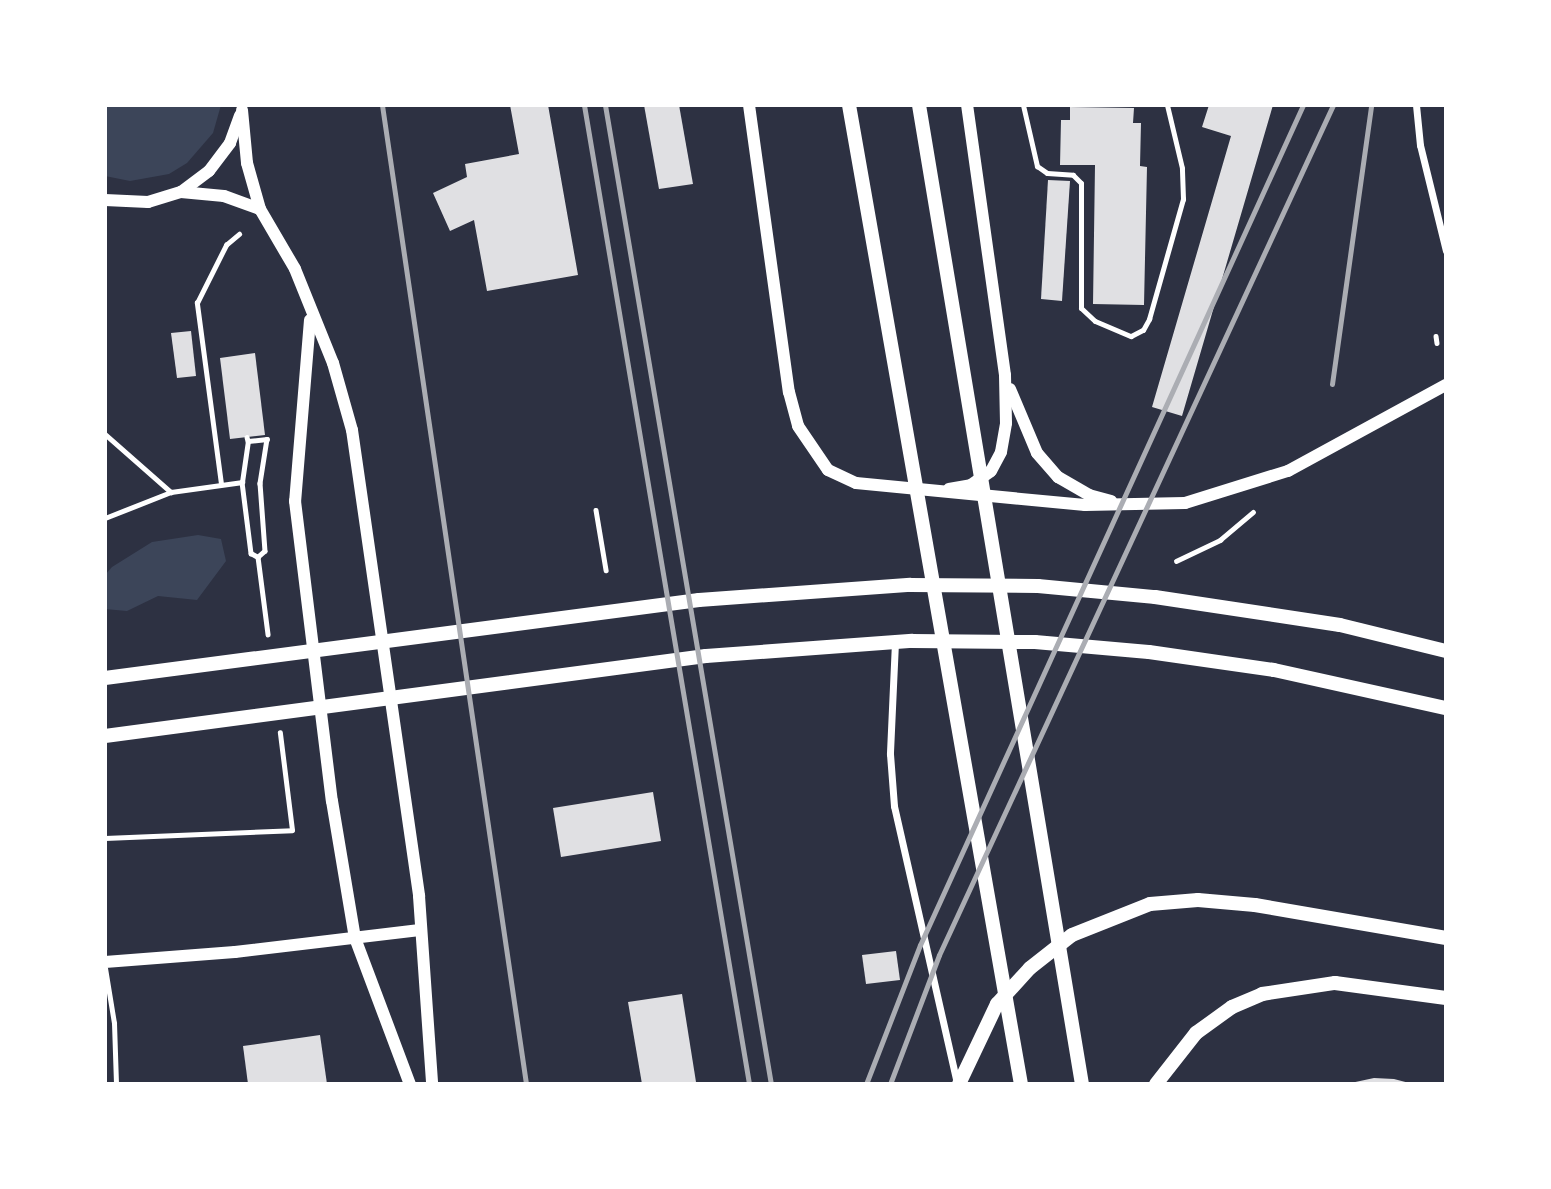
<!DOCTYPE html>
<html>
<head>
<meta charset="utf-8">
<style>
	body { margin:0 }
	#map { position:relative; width:1551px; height:1189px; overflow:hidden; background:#2d3142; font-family:"Alegreya Sans",sans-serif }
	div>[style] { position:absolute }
	.green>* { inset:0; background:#3c4559 }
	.building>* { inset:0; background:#e0e0e3 }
	.path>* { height:4.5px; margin:-2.25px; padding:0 2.25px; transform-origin:2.25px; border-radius:2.25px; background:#fff }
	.service>* { height:5px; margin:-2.5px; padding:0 2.5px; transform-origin:2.5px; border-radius:2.5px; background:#fff }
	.minor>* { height:7px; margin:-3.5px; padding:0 3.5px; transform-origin:3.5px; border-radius:3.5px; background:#fff }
	.tertiary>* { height:12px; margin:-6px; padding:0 6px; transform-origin:6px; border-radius:6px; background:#fff }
	.secondary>* { height:14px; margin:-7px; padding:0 7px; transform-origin:7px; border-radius:7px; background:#fff }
	.rail>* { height:5px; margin:-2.5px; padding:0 2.5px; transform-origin:2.5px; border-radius:2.5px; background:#abadb3 }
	span { translate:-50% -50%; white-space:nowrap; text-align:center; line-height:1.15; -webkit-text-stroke:5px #fff; paint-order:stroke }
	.frame { position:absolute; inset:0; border:107px solid #fff; pointer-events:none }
</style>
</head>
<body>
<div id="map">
	<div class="green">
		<i style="clip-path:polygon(105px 105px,221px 105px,213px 133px,187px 163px,169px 174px,130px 181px,105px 176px)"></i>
		<i style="clip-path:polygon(198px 535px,221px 539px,226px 561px,197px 600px,158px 596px,127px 611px,105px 609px,105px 575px,112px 567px,152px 542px)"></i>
	</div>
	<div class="building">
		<i style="clip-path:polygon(510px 105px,548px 105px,578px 275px,487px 291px,474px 220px,450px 231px,433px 193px,467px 177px,465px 164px,519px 154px)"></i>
		<i style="clip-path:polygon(644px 105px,679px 105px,693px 184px,659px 189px)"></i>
		<i style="clip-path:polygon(1209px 105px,1273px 105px,1182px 416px,1152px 407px,1231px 136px,1202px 127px)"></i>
		<i style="clip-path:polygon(1070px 107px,1134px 108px,1133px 123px,1141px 123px,1140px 166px,1147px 167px,1144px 305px,1093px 304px,1095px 165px,1060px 165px,1061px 120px,1070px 120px)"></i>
		<i style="clip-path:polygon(1048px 180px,1070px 181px,1062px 301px,1041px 299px)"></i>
		<i style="clip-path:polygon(191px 331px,196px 376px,177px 378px,171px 333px)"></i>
		<i style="clip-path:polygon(255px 353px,265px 435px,230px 439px,220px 358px)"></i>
		<i style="clip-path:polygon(653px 792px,661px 841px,561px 857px,553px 808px)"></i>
		<i style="clip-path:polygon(896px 951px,900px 980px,866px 984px,862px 955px)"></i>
		<i style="clip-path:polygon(682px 994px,696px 1082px,642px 1084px,628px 1002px)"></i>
		<i style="clip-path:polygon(320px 1035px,327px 1084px,248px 1084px,243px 1046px)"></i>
		<i style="clip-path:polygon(1374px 1078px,1394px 1079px,1413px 1084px,1346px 1084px)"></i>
	</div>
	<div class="path">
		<i style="left:1436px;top:336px;width:7px;rotate:82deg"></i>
		<i style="left:105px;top:434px;width:88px;rotate:41.3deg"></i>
		<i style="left:247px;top:437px;width:4px;rotate:76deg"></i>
		<i style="left:248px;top:441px;width:19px;rotate:-6deg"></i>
		<i style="left:267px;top:439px;width:45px;rotate:99deg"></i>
		<i style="left:260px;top:483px;width:68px;rotate:85.8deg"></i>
		<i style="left:265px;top:551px;width:9px;rotate:139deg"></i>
		<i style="left:258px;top:557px;width:78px;rotate:82.6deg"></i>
		<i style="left:242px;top:482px;width:41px;rotate:-81.7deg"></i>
		<i style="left:221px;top:484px;width:183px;rotate:-97.6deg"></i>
		<i style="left:197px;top:303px;width:65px;rotate:-63.4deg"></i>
		<i style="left:226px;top:245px;width:17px;rotate:-40deg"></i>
		<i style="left:596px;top:510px;width:61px;rotate:80.5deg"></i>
		<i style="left:105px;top:518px;width:71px;rotate:-21.5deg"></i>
		<i style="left:171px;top:492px;width:72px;rotate:-8deg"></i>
		<i style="left:242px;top:482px;width:72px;rotate:82.8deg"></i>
		<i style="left:251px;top:553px;width:8px;rotate:30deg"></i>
		<i style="left:1176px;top:561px;width:49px;rotate:-25.5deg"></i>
		<i style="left:1220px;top:540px;width:43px;rotate:-40.3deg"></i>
		<i style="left:105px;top:838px;width:187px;rotate:-2.4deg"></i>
		<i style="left:292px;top:830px;width:98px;rotate:-97.1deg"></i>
	</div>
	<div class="service">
		<i style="left:1023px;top:105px;width:63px;rotate:77.1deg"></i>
		<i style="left:1037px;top:166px;width:12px;rotate:35deg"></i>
		<i style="left:1047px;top:173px;width:26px;rotate:4deg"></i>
		<i style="left:1073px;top:175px;width:11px;rotate:45deg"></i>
		<i style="left:1081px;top:183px;width:125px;rotate:90deg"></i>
		<i style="left:1081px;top:308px;width:19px;rotate:43deg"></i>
		<i style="left:1095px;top:321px;width:39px;rotate:23deg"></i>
		<i style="left:1131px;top:336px;width:13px;rotate:-27deg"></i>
		<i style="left:1143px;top:330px;width:13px;rotate:-61deg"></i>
		<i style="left:1149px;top:319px;width:125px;rotate:-74.2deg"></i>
		<i style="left:1183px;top:199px;width:31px;rotate:-92deg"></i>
		<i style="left:1182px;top:168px;width:65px;rotate:-103.4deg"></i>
		<i style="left:105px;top:968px;width:56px;rotate:80.7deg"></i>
		<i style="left:114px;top:1023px;width:61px;rotate:88.1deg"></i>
	</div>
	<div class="minor">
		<i style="left:1416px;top:105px;width:40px;rotate:84.3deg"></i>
		<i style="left:1420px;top:145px;width:109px;rotate:76.2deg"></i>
		<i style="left:895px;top:642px;width:112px;rotate:92.6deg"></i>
		<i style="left:890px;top:754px;width:52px;rotate:85.6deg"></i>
		<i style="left:894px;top:806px;width:285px;rotate:77.2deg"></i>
	</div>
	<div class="tertiary">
		<i style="left:749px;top:105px;width:290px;rotate:82.1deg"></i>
		<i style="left:789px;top:392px;width:35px;rotate:75deg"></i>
		<i style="left:798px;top:426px;width:53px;rotate:55.7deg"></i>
		<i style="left:828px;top:470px;width:31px;rotate:25deg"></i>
		<i style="left:856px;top:483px;width:230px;rotate:5.5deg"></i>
		<i style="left:1085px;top:505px;width:100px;rotate:-1.1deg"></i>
		<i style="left:1185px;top:503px;width:108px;rotate:-17.3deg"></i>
		<i style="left:1288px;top:471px;width:180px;rotate:-28.6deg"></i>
		<i style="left:242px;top:110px;width:53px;rotate:84.6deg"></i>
		<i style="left:247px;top:163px;width:48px;rotate:74.2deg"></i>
		<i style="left:260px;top:209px;width:69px;rotate:59.7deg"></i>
		<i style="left:295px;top:269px;width:101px;rotate:68deg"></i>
		<i style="left:333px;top:363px;width:70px;rotate:74.2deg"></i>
		<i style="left:352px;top:430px;width:471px;rotate:81.8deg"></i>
		<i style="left:419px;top:896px;width:188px;rotate:86deg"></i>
		<i style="left:181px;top:192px;width:43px;rotate:5.3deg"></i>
		<i style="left:224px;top:196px;width:38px;rotate:20deg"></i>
		<i style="left:105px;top:200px;width:43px;rotate:2.7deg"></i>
		<i style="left:148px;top:202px;width:34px;rotate:-17deg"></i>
		<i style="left:181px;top:192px;width:35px;rotate:-37deg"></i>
		<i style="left:209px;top:171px;width:35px;rotate:-53deg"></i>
		<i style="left:230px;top:143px;width:29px;rotate:-70deg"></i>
		<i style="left:310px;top:320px;width:182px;rotate:94.7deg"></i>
		<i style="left:295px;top:501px;width:302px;rotate:83deg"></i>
		<i style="left:332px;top:801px;width:139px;rotate:80.5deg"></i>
		<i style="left:355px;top:938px;width:156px;rotate:69.4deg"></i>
		<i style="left:1010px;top:389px;width:69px;rotate:67.1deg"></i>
		<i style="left:1037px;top:453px;width:32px;rotate:49deg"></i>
		<i style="left:1058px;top:477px;width:36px;rotate:30deg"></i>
		<i style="left:1089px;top:495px;width:23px;rotate:15deg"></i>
		<i style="left:949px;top:489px;width:22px;rotate:-10deg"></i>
		<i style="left:971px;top:485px;width:24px;rotate:-35deg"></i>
		<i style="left:991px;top:471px;width:21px;rotate:-62deg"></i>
		<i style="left:1001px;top:452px;width:29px;rotate:-80deg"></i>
		<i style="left:1006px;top:423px;width:48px;rotate:-91.2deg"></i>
		<i style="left:1005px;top:375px;width:273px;rotate:-98deg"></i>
		<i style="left:105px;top:962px;width:130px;rotate:-4.4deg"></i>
		<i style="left:235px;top:952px;width:186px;rotate:-6.8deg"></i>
	</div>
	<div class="secondary">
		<i style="left:849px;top:105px;width:994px;rotate:80.04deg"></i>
		<i style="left:919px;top:105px;width:992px;rotate:80.55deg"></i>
		<i style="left:105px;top:678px;width:599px;rotate:-7.48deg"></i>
		<i style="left:699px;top:600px;width:212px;rotate:-4.1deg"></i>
		<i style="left:910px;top:585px;width:128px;rotate:0.4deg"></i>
		<i style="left:1038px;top:586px;width:118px;rotate:5.4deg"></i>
		<i style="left:1155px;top:597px;width:187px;rotate:8.6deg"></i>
		<i style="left:1340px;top:625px;width:109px;rotate:13.8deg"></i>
		<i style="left:105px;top:736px;width:606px;rotate:-7.58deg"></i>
		<i style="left:706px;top:656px;width:207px;rotate:-4.2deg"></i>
		<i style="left:912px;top:641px;width:123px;rotate:0.5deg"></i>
		<i style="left:1035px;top:642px;width:114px;rotate:5deg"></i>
		<i style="left:1149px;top:652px;width:126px;rotate:8.2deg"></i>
		<i style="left:1274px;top:670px;width:176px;rotate:12.5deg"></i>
		<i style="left:959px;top:1084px;width:89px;rotate:-64.6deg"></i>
		<i style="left:997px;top:1004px;width:49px;rotate:-47.5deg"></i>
		<i style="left:1030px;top:968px;width:53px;rotate:-38.2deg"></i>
		<i style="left:1072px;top:935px;width:84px;rotate:-21.7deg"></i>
		<i style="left:1150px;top:904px;width:48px;rotate:-4.8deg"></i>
		<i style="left:1198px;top:900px;width:57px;rotate:5deg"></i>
		<i style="left:1255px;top:905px;width:194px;rotate:9.8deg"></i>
		<i style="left:1156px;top:1084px;width:65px;rotate:-51.9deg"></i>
		<i style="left:1196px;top:1033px;width:44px;rotate:-35.8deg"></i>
		<i style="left:1232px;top:1007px;width:33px;rotate:-23deg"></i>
		<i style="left:1262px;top:994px;width:74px;rotate:-8.6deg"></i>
		<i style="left:1335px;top:983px;width:112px;rotate:7.7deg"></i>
	</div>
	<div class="rail">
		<i style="left:382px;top:105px;width:990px;rotate:81.63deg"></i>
		<i style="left:584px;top:105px;width:993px;rotate:80.43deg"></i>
		<i style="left:605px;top:105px;width:993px;rotate:80.38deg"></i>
		<i style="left:1332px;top:384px;width:282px;rotate:-82deg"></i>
		<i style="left:866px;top:1084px;width:149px;rotate:-68.8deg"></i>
		<i style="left:920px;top:945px;width:923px;rotate:-65.49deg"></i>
		<i style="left:890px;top:1084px;width:138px;rotate:-69.2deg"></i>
		<i style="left:939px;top:955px;width:937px;rotate:-65.13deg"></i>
	</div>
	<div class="frame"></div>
</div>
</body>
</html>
